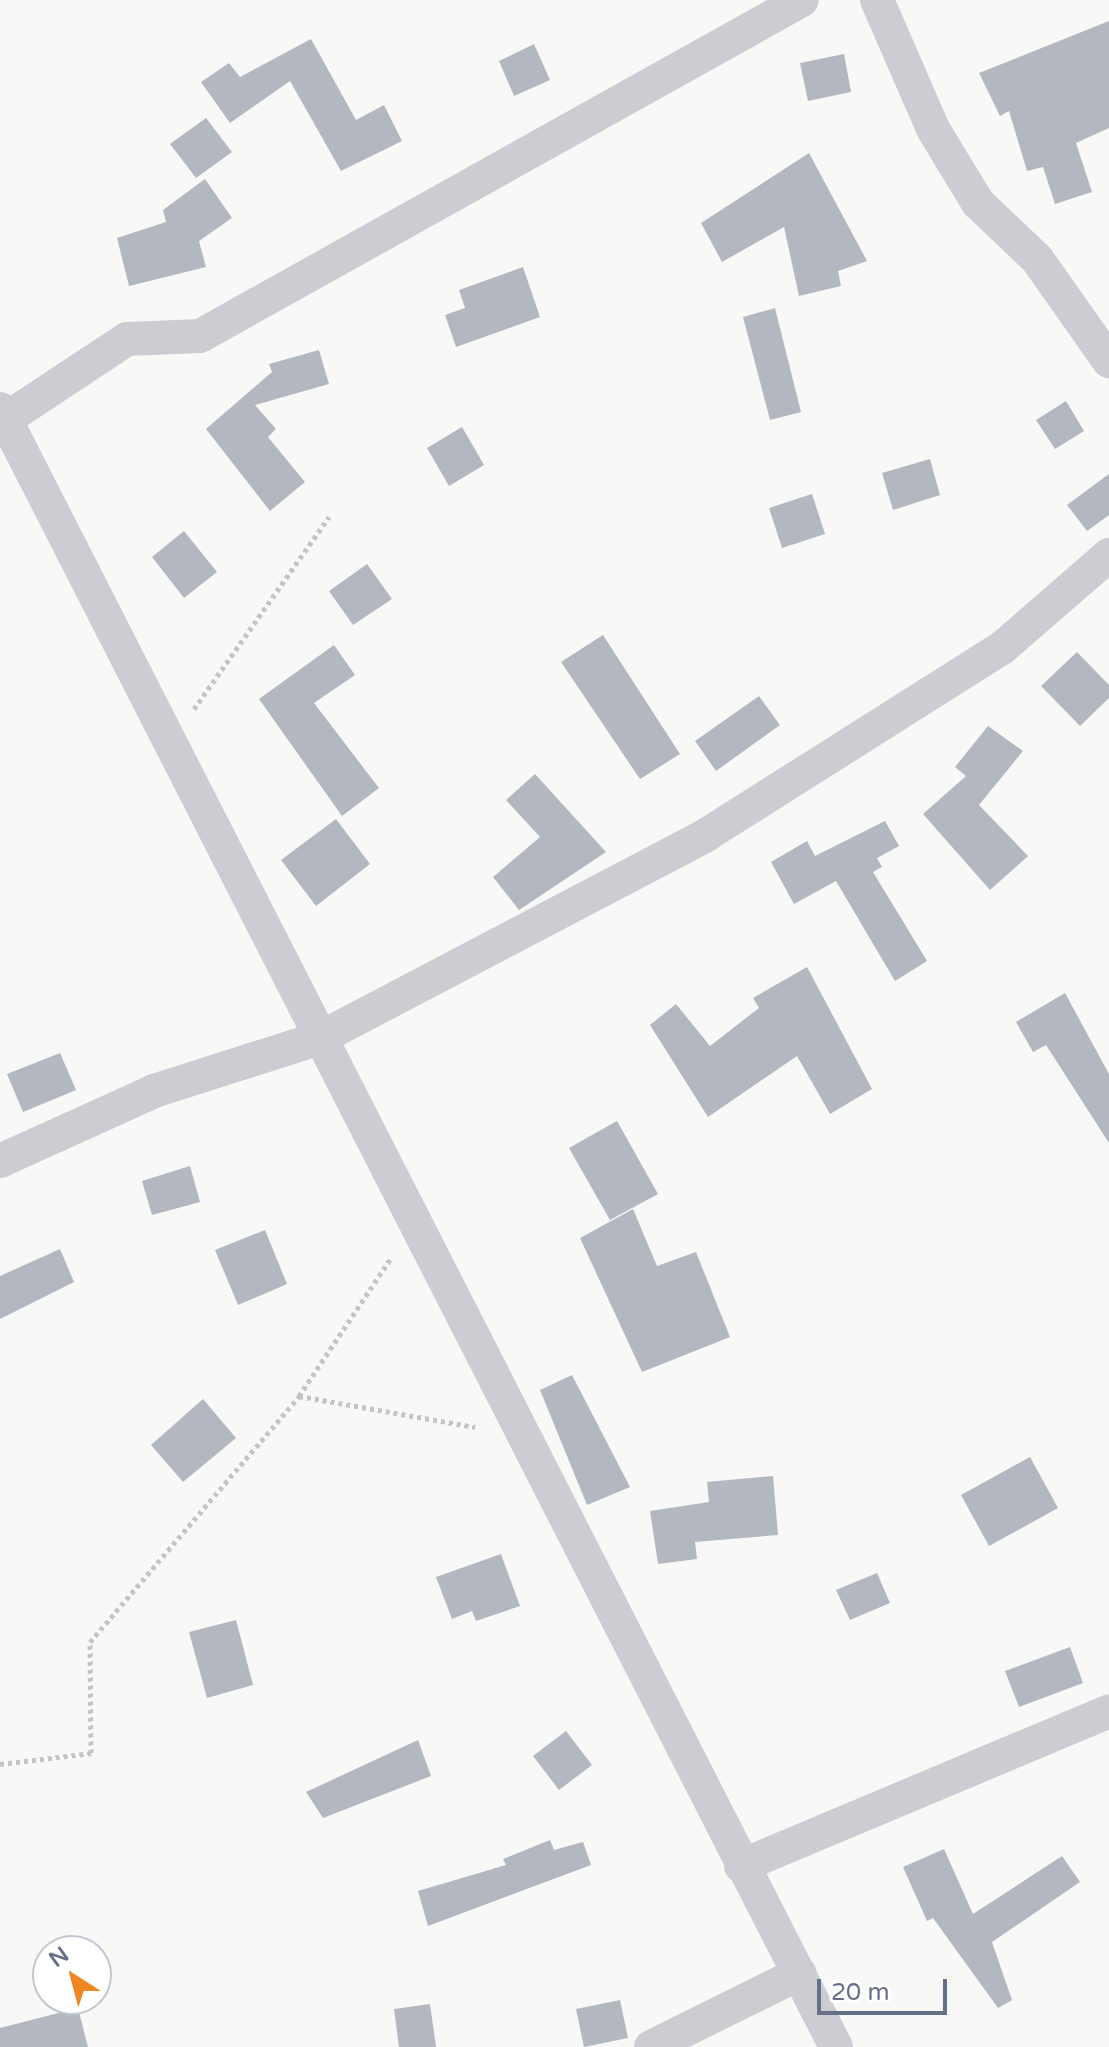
<!DOCTYPE html>
<html>
<head>
<meta charset="utf-8">
<style>
	body { margin:0 }
	#map { position:relative; width:1109px; height:2047px; overflow:hidden; background:#f8f9f6; font-family:"Varela Round",sans-serif }
	div>[style] { position:absolute }
	.building>* { inset:0; background:#b3b8c0 }
	.path>* { height:5px; margin-top:-2.5px; transform-origin:0; background:repeating-linear-gradient(90deg,#c2c4c7 0 4px,transparent 0 8px) }
	.street>* { height:34px; margin:-17px; padding:0 17px; transform-origin:17px; border-radius:17px; background:#cccdd2 }
	span { translate:-50% -50%; white-space:nowrap; text-align:center; line-height:1.15; -webkit-text-stroke:8px #fff; paint-order:stroke }
	.north { position:absolute; left:32px; top:1935px; width:80px; height:80px; box-sizing:border-box; background:#fff; border:2px solid #c2c6d0; border-radius:50%; rotate:324deg; font-size:22px; font-weight:700; line-height:32px; text-align:center; color:#667089 }
	.north::after { content:''; display:block; margin:auto; width:28px; height:36px; background:#ee8621; clip-path:polygon(50% 0,100% 100%,50% 72%,0 100%) }
	.scale { position:absolute; left:817px; top:1979px; width:130px; height:36px; box-sizing:border-box; border:4px solid #667089; border-top:0; padding-left:10px; font-size:24px; line-height:28px; white-space:nowrap; color:#667089; -webkit-text-stroke:6px #fff; paint-order:stroke }
</style>
</head>
<body>
<div id="map">
	<div class="building">
		<i style="clip-path:polygon(1109px 21px,1109px 128px,1076px 143px,1092px 192px,1055px 204px,1043px 167px,1027px 171px,1009px 111px,1000px 116px,979px 73px)"></i>
		<i style="clip-path:polygon(311px 39px,356px 120px,384px 105px,402px 141px,341px 171px,290px 81px,230px 123px,201px 82px,229px 63px,240px 77px)"></i>
		<i style="clip-path:polygon(534px 44px,550px 80px,514px 96px,499px 61px)"></i>
		<i style="clip-path:polygon(844px 54px,851px 92px,808px 101px,800px 63px)"></i>
		<i style="clip-path:polygon(206px 118px,232px 152px,196px 178px,170px 144px)"></i>
		<i style="clip-path:polygon(809px 153px,867px 261px,838px 271px,841px 286px,799px 296px,784px 227px,722px 262px,701px 223px)"></i>
		<i style="clip-path:polygon(205px 179px,232px 218px,199px 241px,206px 267px,129px 286px,117px 238px,166px 222px,163px 210px)"></i>
		<i style="clip-path:polygon(523px 267px,540px 317px,456px 347px,445px 315px,465px 308px,459px 290px)"></i>
		<i style="clip-path:polygon(775px 308px,801px 412px,770px 420px,743px 317px)"></i>
		<i style="clip-path:polygon(319px 350px,329px 384px,255px 405px,276px 429px,268px 437px,305px 482px,270px 511px,206px 429px,272px 372px,269px 364px)"></i>
		<i style="clip-path:polygon(1066px 401px,1084px 431px,1055px 449px,1036px 420px)"></i>
		<i style="clip-path:polygon(462px 427px,484px 465px,449px 486px,427px 448px)"></i>
		<i style="clip-path:polygon(930px 459px,940px 495px,893px 510px,882px 473px)"></i>
		<i style="clip-path:polygon(1109px 474px,1109px 515px,1087px 531px,1067px 505px)"></i>
		<i style="clip-path:polygon(812px 494px,825px 534px,782px 548px,769px 508px)"></i>
		<i style="clip-path:polygon(184px 531px,217px 572px,184px 598px,152px 557px)"></i>
		<i style="clip-path:polygon(367px 564px,392px 599px,353px 625px,329px 591px)"></i>
		<i style="clip-path:polygon(603px 635px,680px 754px,640px 779px,561px 662px)"></i>
		<i style="clip-path:polygon(334px 645px,355px 675px,314px 703px,379px 788px,342px 816px,259px 699px)"></i>
		<i style="clip-path:polygon(1077px 652px,1109px 685px,1109px 698px,1080px 726px,1041px 686px)"></i>
		<i style="clip-path:polygon(759px 696px,780px 725px,716px 771px,695px 741px)"></i>
		<i style="clip-path:polygon(988px 726px,1023px 751px,979px 805px,1028px 856px,990px 890px,923px 814px,966px 776px,955px 767px)"></i>
		<i style="clip-path:polygon(535px 774px,606px 852px,519px 910px,493px 877px,540px 837px,506px 800px)"></i>
		<i style="clip-path:polygon(336px 819px,370px 864px,316px 906px,281px 860px)"></i>
		<i style="clip-path:polygon(885px 821px,899px 846px,877px 858px,882px 867px,873px 872px,927px 961px,895px 981px,836px 881px,794px 904px,771px 862px,807px 841px,815px 856px)"></i>
		<i style="clip-path:polygon(807px 967px,872px 1089px,830px 1114px,797px 1056px,708px 1117px,650px 1025px,676px 1004px,710px 1046px,759px 1008px,753px 998px)"></i>
		<i style="clip-path:polygon(1065px 993px,1109px 1074px,1109px 1143px,1046px 1045px,1033px 1052px,1016px 1022px)"></i>
		<i style="clip-path:polygon(60px 1053px,76px 1090px,23px 1112px,7px 1074px)"></i>
		<i style="clip-path:polygon(617px 1121px,658px 1194px,610px 1220px,569px 1148px)"></i>
		<i style="clip-path:polygon(190px 1166px,200px 1202px,152px 1215px,142px 1181px)"></i>
		<i style="clip-path:polygon(633px 1209px,657px 1266px,696px 1252px,730px 1337px,642px 1372px,580px 1238px)"></i>
		<i style="clip-path:polygon(265px 1230px,287px 1284px,238px 1305px,215px 1250px)"></i>
		<i style="clip-path:polygon(60px 1249px,74px 1282px,0 1319px,0 1276px)"></i>
		<i style="clip-path:polygon(572px 1375px,630px 1487px,587px 1505px,540px 1390px)"></i>
		<i style="clip-path:polygon(203px 1399px,236px 1438px,183px 1482px,151px 1445px)"></i>
		<i style="clip-path:polygon(1030px 1457px,1058px 1508px,989px 1546px,961px 1495px)"></i>
		<i style="clip-path:polygon(773px 1476px,778px 1535px,695px 1542px,697px 1559px,658px 1564px,650px 1511px,709px 1502px,707px 1482px)"></i>
		<i style="clip-path:polygon(501px 1554px,520px 1606px,476px 1621px,472px 1611px,452px 1619px,436px 1577px)"></i>
		<i style="clip-path:polygon(877px 1573px,890px 1603px,850px 1620px,836px 1590px)"></i>
		<i style="clip-path:polygon(236px 1620px,253px 1685px,207px 1698px,189px 1632px)"></i>
		<i style="clip-path:polygon(1070px 1647px,1083px 1683px,1019px 1707px,1005px 1671px)"></i>
		<i style="clip-path:polygon(566px 1731px,592px 1765px,559px 1790px,533px 1756px)"></i>
		<i style="clip-path:polygon(418px 1740px,431px 1776px,323px 1818px,306px 1792px)"></i>
		<i style="clip-path:polygon(550px 1840px,554px 1850px,583px 1842px,591px 1865px,428px 1926px,418px 1891px,506px 1865px,503px 1859px)"></i>
		<i style="clip-path:polygon(944px 1849px,973px 1914px,1062px 1856px,1080px 1882px,992px 1942px,1012px 2000px,998px 2008px,933px 1918px,927px 1921px,903px 1867px)"></i>
		<i style="clip-path:polygon(620px 2000px,628px 2038px,584px 2047px,576px 2009px)"></i>
		<i style="clip-path:polygon(430px 2004px,436px 2047px,399px 2047px,394px 2009px)"></i>
		<i style="clip-path:polygon(78px 2008px,88px 2047px,0 2047px,0 2028px)"></i>
	</div>
	<div class="path">
		<i style="left:194px;top:709px;width:235px;rotate:-54.9deg"></i>
		<i style="left:299px;top:1396px;width:179px;rotate:10deg"></i>
		<i style="left:0;top:1764px;width:92px;rotate:-6.9deg"></i>
		<i style="left:91px;top:1753px;width:111px;rotate:-90.5deg"></i>
		<i style="left:90px;top:1642px;width:323px;rotate:-49.6deg"></i>
		<i style="left:299px;top:1396px;width:166px;rotate:-56.3deg"></i>
	</div>
	<div class="street">
		<i style="left:877px;top:0;width:141px;rotate:66.5deg"></i>
		<i style="left:933px;top:129px;width:87px;rotate:58.7deg"></i>
		<i style="left:978px;top:203px;width:81px;rotate:43.5deg"></i>
		<i style="left:1037px;top:259px;width:125px;rotate:54.8deg"></i>
		<i style="left:0;top:409px;width:1839px;rotate:62.96deg"></i>
		<i style="left:6px;top:419px;width:145px;rotate:-33.5deg"></i>
		<i style="left:127px;top:339px;width:73px;rotate:-2.4deg"></i>
		<i style="left:200px;top:336px;width:689px;rotate:-29.17deg"></i>
		<i style="left:0;top:1161px;width:169px;rotate:-24.4deg"></i>
		<i style="left:154px;top:1091px;width:174px;rotate:-17.7deg"></i>
		<i style="left:320px;top:1038px;width:436px;rotate:-27.7deg"></i>
		<i style="left:706px;top:835px;width:350px;rotate:-32.3deg"></i>
		<i style="left:1002px;top:648px;width:142px;rotate:-41deg"></i>
		<i style="left:741px;top:1866px;width:399px;rotate:-22.8deg"></i>
		<i style="left:651px;top:2047px;width:166px;rotate:-26.4deg"></i>
	</div>
	<div class="north">N</div>
	<div class="scale">20 m</div>
</div>
</body>
</html>
